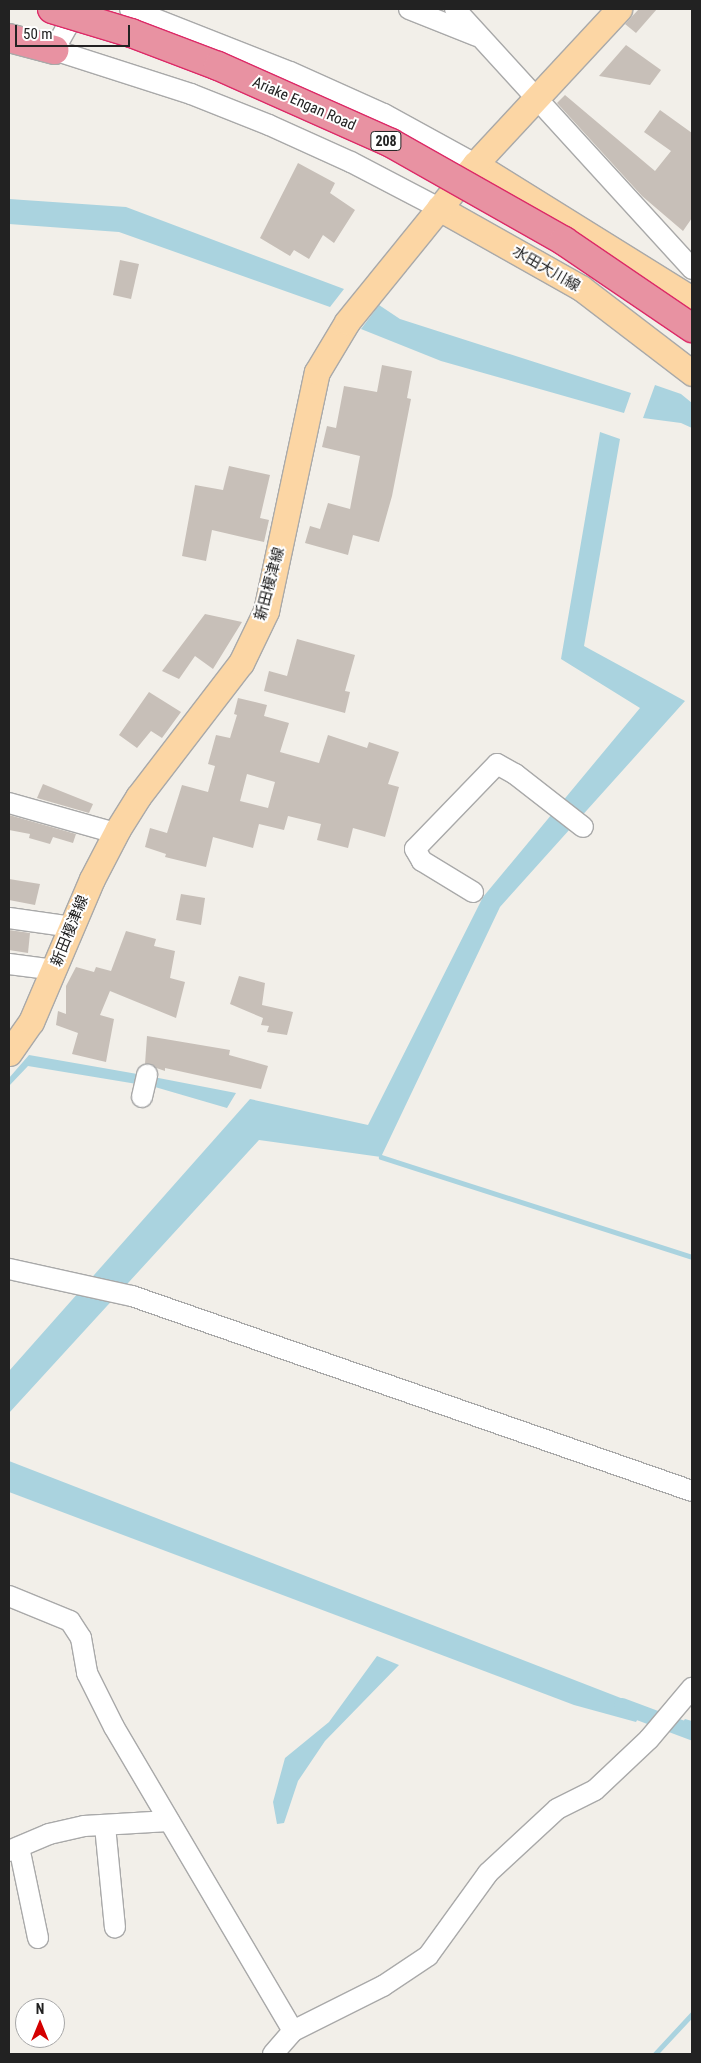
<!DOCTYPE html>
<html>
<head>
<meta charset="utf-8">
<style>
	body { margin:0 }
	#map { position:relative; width:701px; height:2063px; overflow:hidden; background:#f2efe9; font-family:"Roboto Condensed","Noto Sans JP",sans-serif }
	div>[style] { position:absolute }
	.water>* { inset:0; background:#aad3df }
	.stream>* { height:4.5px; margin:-2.25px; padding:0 2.25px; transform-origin:2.25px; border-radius:2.25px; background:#aad3df }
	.canal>* { height:16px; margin:-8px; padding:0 8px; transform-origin:8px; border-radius:8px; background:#aad3df }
	.building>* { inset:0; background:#c7bfb8 }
	.roads { filter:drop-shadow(1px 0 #a9a9a9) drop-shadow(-1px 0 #a9a9a9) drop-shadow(0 1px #a9a9a9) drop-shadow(0 -1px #a9a9a9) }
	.minor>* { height:20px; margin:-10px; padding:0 10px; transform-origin:10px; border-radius:10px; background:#fff }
	.major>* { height:25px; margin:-12.5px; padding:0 12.5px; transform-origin:12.5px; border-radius:12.5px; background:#fcd6a4 }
	.highway>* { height:28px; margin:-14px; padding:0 14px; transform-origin:14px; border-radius:14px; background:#e892a2 }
	.bridges { filter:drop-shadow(1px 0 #dc2a67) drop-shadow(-1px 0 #dc2a67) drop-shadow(0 1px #dc2a67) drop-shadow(0 -1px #dc2a67) }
	.highway-bridge>* { height:28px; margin:-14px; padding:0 14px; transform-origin:14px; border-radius:14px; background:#e892a2 }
	span { translate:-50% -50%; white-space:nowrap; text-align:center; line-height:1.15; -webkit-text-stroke:4px #fff; paint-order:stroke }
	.shield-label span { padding:1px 4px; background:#fff; border:1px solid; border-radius:4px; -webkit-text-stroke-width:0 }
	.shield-label { font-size:14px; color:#222; font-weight:700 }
	.street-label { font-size:15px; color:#222 }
	.frame { position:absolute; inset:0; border:10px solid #222; pointer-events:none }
	.north { position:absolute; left:15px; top:1998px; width:50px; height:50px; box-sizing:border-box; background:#fff; border:1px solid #a7a7a7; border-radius:50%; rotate:0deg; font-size:14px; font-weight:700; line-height:20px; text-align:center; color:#222 }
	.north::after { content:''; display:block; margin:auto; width:18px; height:22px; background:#d40000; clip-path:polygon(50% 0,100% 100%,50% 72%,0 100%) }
	.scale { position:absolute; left:15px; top:25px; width:115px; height:22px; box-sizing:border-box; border:2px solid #222; border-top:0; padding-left:6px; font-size:15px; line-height:18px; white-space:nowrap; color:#222; -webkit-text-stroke:4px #fff; paint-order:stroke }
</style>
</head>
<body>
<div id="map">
	<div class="water">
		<i style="clip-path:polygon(9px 199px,126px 207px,344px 289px,330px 307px,119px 232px,9px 224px)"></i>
		<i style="clip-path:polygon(379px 305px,400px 319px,631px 393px,624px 413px,441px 361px,361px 329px)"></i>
		<i style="clip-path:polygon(655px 385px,681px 394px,692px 403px,692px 428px,681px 423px,643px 418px)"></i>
		<i style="clip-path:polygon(600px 432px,620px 439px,584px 646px,685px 701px,500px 907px,381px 1157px,259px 1140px,9px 1413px,9px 1371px,250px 1099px,368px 1125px,483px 897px,640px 708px,561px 659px)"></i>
		<i style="clip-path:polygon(29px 1055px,143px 1075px,236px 1093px,227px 1108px,155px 1087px,28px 1066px,9px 1086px,9px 1078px)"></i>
		<i style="clip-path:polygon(9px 1461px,644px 1707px,636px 1722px,574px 1705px,9px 1492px)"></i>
		<i style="clip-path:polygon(377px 1656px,399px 1665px,325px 1741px,298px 1781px,284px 1823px,277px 1824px,273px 1802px,285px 1758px,329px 1722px)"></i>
		<i style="clip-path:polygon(685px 1719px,692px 1721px,692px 1738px,676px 1731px)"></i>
	</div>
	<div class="stream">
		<i style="left:381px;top:1157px;width:327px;rotate:17.8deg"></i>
		<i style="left:655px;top:2054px;width:54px;rotate:-47.2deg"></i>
	</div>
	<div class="canal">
		<i style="left:622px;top:1706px;width:75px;rotate:20.4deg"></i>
	</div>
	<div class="building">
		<i style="clip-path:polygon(639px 9px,657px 9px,636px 33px,625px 24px)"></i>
		<i style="clip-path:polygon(626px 45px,661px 70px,650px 85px,599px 76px)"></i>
		<i style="clip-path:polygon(565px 95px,655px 171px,671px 151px,644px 132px,660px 110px,692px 133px,692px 218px,683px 231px,642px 196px,557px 103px)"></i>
		<i style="clip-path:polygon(298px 163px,335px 183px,330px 193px,355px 210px,334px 243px,323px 235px,309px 259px,294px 250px,290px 256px,260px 238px)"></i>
		<i style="clip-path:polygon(120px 260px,139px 264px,131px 299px,113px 295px)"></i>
		<i style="clip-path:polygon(382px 365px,412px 371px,407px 398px,411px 399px,392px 496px,379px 542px,353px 535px,348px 555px,305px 543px,310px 526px,320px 529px,328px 503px,350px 509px,360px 456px,322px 447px,327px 426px,336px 428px,344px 386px,377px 392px)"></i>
		<i style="clip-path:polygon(229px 466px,270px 475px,260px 518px,269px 520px,264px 542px,212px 530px,206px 561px,182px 556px,195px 485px,223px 490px)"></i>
		<i style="clip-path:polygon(205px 614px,242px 622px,213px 669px,195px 656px,179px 679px,162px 671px)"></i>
		<i style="clip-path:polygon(297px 639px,355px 655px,345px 691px,350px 692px,345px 713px,264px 691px,269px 671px,287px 676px)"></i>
		<i style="clip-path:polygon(149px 692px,181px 712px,162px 738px,151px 731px,137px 748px,119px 735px)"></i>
		<i style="clip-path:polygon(evenodd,238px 698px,267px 705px,264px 716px,289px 723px,280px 752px,319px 763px,328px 735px,367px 748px,369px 742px,399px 752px,388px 784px,399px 787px,385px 837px,353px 828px,348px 848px,317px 840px,321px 824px,288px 816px,284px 830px,259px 824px,253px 848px,213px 837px,206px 867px,165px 857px,166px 854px,145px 847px,150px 828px,167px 833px,182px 785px,208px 792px,215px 766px,208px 764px,216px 735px,230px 738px,237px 715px,234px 714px,238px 698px,247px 774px,275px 782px,268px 808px,240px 801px,247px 774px)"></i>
		<i style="clip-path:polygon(43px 784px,93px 804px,89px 813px,37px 798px)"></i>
		<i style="clip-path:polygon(9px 815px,76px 834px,73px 843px,53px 837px,50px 844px,29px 838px,30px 834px,9px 830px)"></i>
		<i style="clip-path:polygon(9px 879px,40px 884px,35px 905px,9px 900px)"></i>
		<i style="clip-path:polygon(181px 894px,205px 898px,201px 925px,176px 920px)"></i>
		<i style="clip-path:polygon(9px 930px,30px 933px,28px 953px,9px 950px)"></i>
		<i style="clip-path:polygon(126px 931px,156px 939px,154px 946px,175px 951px,170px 978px,185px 982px,176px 1018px,110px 991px,100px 1015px,114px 1019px,106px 1062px,72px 1054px,78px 1033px,56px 1025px,58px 1011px,66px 1014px,66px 986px,76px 967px,94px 972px,96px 967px,111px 971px)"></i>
		<i style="clip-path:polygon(239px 976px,265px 983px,262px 1005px,293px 1012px,287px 1035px,267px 1032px,269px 1026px,261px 1025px,263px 1018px,230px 1004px)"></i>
		<i style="clip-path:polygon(147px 1036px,230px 1050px,229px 1055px,268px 1066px,261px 1089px,165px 1068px,165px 1071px,145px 1064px)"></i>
	</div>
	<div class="roads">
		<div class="minor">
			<i style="left:130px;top:9px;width:172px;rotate:21.5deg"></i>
			<i style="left:290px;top:72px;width:103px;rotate:24.1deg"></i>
			<i style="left:384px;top:114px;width:104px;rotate:28.8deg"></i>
			<i style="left:409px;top:9px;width:73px;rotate:21.7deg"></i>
			<i style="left:455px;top:9px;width:352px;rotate:47.6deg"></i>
			<i style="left:54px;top:50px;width:144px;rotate:17.8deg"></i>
			<i style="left:191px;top:94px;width:84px;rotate:21.7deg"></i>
			<i style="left:269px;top:125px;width:90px;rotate:24.3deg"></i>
			<i style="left:351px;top:162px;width:99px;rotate:27.6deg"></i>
			<i style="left:54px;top:50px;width:47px;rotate:-60.7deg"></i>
			<i style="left:9px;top:803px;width:110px;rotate:15.8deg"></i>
			<i style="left:473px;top:892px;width:60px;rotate:-148.7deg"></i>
			<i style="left:422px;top:861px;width:14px;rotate:-120deg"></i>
			<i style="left:415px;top:849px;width:118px;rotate:-46deg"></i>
			<i style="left:497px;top:764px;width:21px;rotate:29deg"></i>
			<i style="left:515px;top:774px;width:86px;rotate:37.9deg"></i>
			<i style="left:9px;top:918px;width:64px;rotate:8.1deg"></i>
			<i style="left:9px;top:964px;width:46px;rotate:7.4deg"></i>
			<i style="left:142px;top:1097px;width:23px;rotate:-77deg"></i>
			<i style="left:9px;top:1269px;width:126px;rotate:12.4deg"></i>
			<i style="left:132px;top:1296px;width:593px;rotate:19.2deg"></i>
			<i style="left:9px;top:1596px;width:66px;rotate:22.3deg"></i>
			<i style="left:70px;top:1621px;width:20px;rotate:57deg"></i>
			<i style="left:81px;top:1638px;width:36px;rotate:80deg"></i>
			<i style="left:87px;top:1673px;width:60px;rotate:63.4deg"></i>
			<i style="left:114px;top:1727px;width:353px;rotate:59.5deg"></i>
			<i style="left:105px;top:1826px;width:102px;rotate:84.4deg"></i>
			<i style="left:19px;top:1847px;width:93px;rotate:78.2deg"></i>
			<i style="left:9px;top:1851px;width:43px;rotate:-23deg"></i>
			<i style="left:49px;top:1834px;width:36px;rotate:-13deg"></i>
			<i style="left:84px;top:1826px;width:85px;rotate:-3.4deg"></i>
			<i style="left:273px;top:2054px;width:30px;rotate:-49deg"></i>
			<i style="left:293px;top:2031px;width:101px;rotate:-26.6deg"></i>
			<i style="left:383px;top:1986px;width:54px;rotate:-33.7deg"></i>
			<i style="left:428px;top:1956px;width:102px;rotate:-54.1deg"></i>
			<i style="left:488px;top:1873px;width:94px;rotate:-42.8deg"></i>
			<i style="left:557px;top:1809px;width:42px;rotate:-26.6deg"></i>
			<i style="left:595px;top:1790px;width:74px;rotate:-43.4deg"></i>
			<i style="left:649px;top:1739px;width:67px;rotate:-49.9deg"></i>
		</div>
		<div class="major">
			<i style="left:475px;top:164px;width:256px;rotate:31.9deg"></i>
			<i style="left:439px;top:208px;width:163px;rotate:29.4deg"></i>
			<i style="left:581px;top:288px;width:140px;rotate:37.4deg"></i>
			<i style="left:9px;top:1053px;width:38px;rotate:-55deg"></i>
			<i style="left:31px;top:1022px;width:155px;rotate:-66.9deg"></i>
			<i style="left:92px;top:879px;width:56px;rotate:-62.5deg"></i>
			<i style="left:118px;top:829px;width:38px;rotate:-58deg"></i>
			<i style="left:138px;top:797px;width:169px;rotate:-52.5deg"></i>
			<i style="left:241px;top:663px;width:58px;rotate:-64.3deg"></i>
			<i style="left:266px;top:611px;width:244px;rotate:-78deg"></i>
			<i style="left:317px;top:372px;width:58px;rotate:-59deg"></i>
			<i style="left:347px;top:322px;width:203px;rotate:-51deg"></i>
			<i style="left:475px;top:164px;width:212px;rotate:-47.1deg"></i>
		</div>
		<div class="highway">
			<i style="left:9px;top:38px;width:47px;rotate:14.9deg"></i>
		</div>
	</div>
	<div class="bridges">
		<div class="highway-bridge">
			<i style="left:52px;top:9px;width:83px;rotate:16.9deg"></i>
			<i style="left:131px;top:33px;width:93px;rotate:20.8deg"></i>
			<i style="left:218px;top:66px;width:189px;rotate:24deg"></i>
			<i style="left:391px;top:143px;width:199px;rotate:29.5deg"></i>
			<i style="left:564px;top:241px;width:155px;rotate:34.2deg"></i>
		</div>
	</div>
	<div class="shield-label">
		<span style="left:386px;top:141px">208</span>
	</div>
	<div class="street-label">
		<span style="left:304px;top:104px;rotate:24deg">Ariake Engan Road</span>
		<span style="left:546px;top:269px;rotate:30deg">水田大川線</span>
		<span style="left:270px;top:584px;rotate:-75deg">新田榎津線</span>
		<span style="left:70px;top:931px;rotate:-68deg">新田榎津線</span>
	</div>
	<div class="frame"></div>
	<div class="north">N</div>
	<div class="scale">50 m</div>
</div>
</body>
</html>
